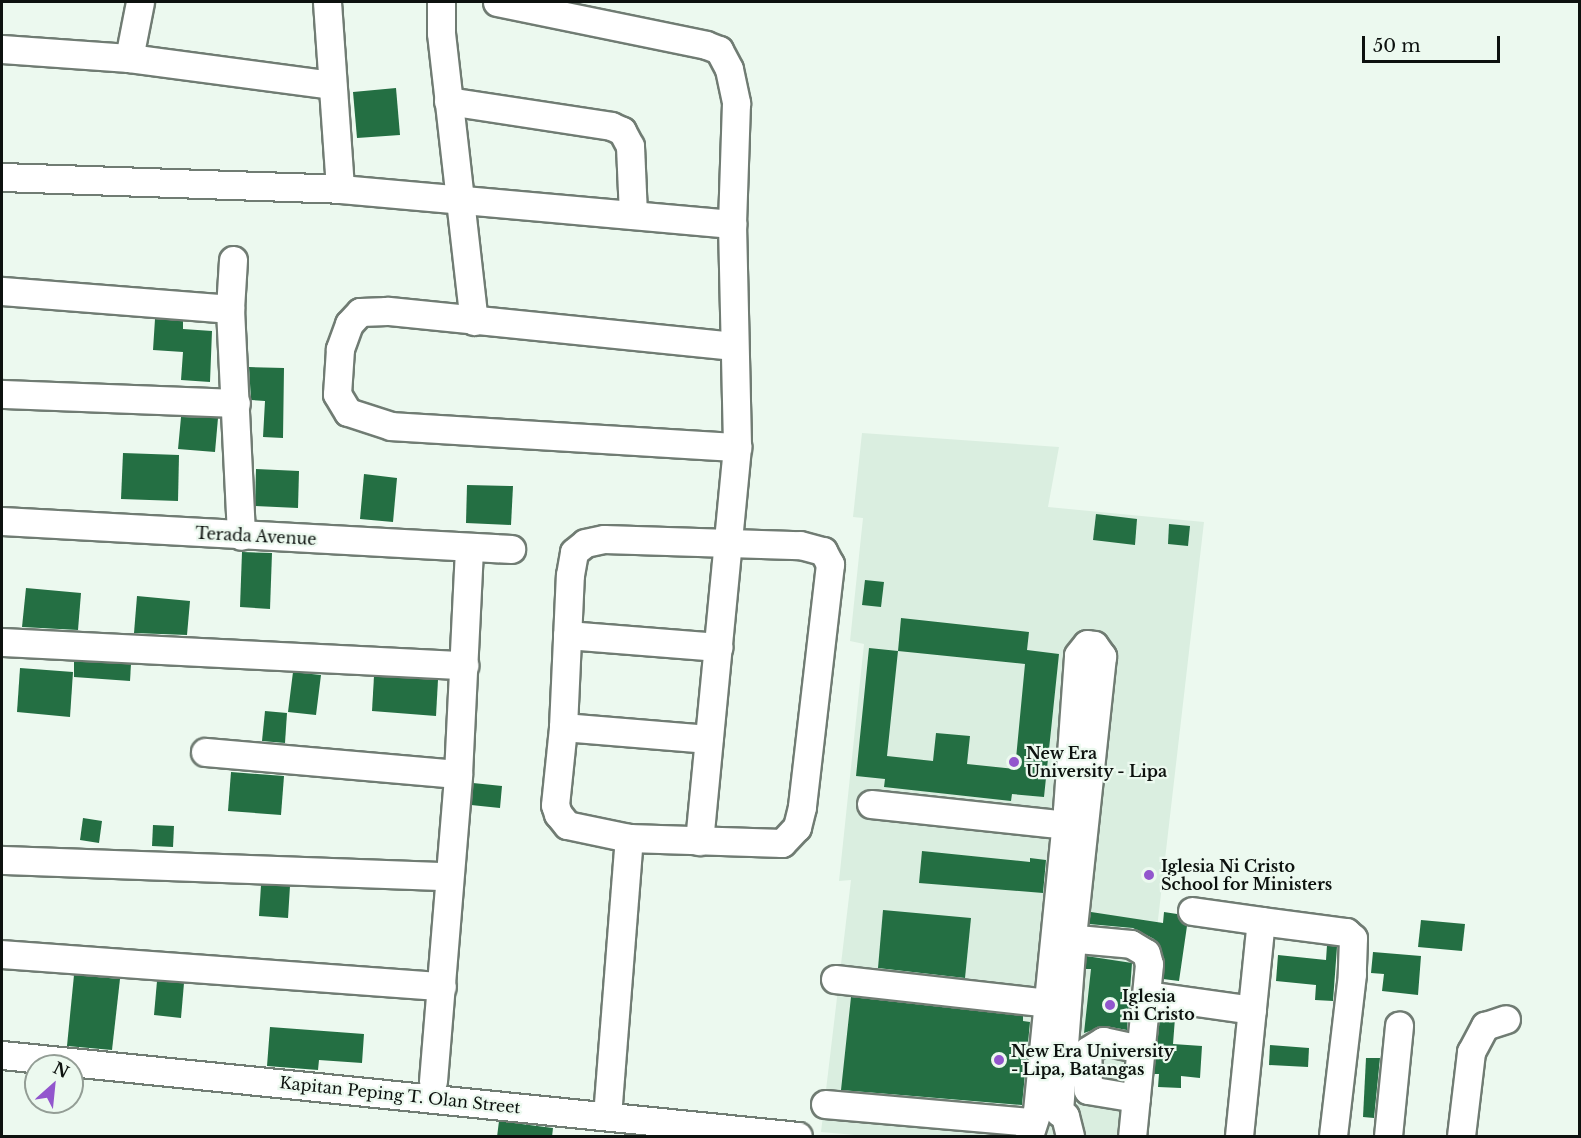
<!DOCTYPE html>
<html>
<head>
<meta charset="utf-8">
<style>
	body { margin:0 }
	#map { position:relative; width:1581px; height:1138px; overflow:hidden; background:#ecf9ef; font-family:"Libre Baskerville",serif }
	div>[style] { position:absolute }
	.built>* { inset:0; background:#daeee0 }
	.building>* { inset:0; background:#246f43 }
	.roads { filter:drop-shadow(2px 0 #707c73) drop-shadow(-2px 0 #707c73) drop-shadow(0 2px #707c73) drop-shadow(0 -2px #707c73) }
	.minor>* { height:27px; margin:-13.5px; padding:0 13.5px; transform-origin:13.5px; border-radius:13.5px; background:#fff }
	.dots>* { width:16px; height:16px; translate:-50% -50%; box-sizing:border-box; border:3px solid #ecf9ef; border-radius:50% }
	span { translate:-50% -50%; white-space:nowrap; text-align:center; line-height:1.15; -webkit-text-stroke:4.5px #ecf9ef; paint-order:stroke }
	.street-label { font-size:16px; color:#0d120f }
	.poi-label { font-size:16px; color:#0d120f; font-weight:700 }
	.left { translate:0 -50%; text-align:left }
	.frame { position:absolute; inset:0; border:3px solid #0d120f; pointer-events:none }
	.north { position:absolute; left:24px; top:1054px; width:60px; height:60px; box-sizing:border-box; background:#ecf9ef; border:2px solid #939d95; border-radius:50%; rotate:27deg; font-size:16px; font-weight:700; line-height:24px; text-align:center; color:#0d120f }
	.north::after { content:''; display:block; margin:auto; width:21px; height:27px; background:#9256cd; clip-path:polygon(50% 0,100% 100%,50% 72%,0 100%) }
	.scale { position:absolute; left:1362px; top:36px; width:138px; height:27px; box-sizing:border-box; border:3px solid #0d120f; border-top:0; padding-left:8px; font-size:18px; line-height:21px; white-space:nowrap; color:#0d120f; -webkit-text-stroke:4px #ecf9ef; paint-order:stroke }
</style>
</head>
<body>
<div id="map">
	<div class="built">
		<i style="clip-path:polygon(862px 433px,1059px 447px,1048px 507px,1204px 522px,1133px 1136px,866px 1136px,821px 1132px,851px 880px,839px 881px,864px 644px,850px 641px,863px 518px,853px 517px)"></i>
	</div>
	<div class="building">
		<i style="clip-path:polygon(396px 88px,400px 135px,357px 138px,353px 92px)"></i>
		<i style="clip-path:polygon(155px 319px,183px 321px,183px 329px,212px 331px,210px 382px,181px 380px,183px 352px,153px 350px)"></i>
		<i style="clip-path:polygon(249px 367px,284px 368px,283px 438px,263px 437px,265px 401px,251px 400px)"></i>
		<i style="clip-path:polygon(181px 417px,218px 418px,215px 452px,178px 449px)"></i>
		<i style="clip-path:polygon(123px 453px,179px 455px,178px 501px,121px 499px)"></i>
		<i style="clip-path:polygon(256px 469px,299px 471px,298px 508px,255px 506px)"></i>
		<i style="clip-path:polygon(364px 474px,397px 478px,393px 522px,360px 519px)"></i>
		<i style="clip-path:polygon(467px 485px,513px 486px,511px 525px,466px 523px)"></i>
		<i style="clip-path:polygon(1096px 514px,1137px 519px,1135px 545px,1093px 540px)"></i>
		<i style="clip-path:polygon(1169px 524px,1190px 526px,1188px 546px,1168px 544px)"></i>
		<i style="clip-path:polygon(242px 552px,272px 553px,270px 609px,240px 607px)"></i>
		<i style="clip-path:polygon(865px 580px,884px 582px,881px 607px,862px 605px)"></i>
		<i style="clip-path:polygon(26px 588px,81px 593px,78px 630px,22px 627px)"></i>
		<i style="clip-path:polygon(137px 596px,190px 601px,187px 635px,134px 633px)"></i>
		<i style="clip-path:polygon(evenodd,901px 618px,1029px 632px,1027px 650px,1059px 654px,1044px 797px,1012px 794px,1011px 801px,884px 787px,885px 779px,856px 776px,869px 648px,898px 651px,901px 618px,898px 651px,1025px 664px,1015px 769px,967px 764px,970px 736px,936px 733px,933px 761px,887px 756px,898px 651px)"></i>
		<i style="clip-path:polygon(74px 661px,131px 664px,130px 681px,74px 677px)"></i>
		<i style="clip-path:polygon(20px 668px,73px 672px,70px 717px,17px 712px)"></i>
		<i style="clip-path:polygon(293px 672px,321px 675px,316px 715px,288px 712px)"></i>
		<i style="clip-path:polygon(374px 676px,438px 680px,436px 716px,372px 711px)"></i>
		<i style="clip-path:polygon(265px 711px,287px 713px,285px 743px,262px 741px)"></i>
		<i style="clip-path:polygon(231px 772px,284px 776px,281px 815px,228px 811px)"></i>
		<i style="clip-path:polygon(473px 783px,502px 786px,500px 808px,471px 805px)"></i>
		<i style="clip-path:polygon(83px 818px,102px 821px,99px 843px,80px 840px)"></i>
		<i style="clip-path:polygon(153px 825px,174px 826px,173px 847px,152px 846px)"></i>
		<i style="clip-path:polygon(922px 851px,1030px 862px,1030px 858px,1046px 860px,1043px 893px,919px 883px)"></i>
		<i style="clip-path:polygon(261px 885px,290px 886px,288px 918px,259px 916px)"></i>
		<i style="clip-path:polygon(883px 910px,971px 918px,965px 978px,878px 968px)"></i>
		<i style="clip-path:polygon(1091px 912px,1163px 923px,1164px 912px,1177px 914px,1187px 926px,1179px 981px,1163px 979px,1164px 960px,1154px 939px,1133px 928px,1089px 924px)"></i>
		<i style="clip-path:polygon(1421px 920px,1465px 924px,1462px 951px,1418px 947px)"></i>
		<i style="clip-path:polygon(1327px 945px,1337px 947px,1333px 1001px,1315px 1000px,1316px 985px,1276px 981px,1278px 955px,1326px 960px)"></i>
		<i style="clip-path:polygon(1373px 952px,1421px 956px,1418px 995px,1382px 991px,1384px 974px,1371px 973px)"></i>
		<i style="clip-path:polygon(1086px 956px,1132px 963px,1127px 1030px,1105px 1026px,1084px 1033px,1091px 969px,1086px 969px)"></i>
		<i style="clip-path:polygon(74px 975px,120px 979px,112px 1050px,67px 1046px)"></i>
		<i style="clip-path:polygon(157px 981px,184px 983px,181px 1018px,154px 1015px)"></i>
		<i style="clip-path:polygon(851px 997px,1023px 1016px,1023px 1021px,1030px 1022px,1022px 1105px,841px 1090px)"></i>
		<i style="clip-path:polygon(1160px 1017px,1175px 1018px,1173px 1044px,1202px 1046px,1200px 1078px,1181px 1076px,1181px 1088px,1158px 1087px,1159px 1074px,1154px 1074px)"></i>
		<i style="clip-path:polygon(270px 1027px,364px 1034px,362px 1063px,319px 1060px,318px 1070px,267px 1066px)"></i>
		<i style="clip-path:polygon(1270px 1045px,1309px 1048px,1308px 1067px,1269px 1065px)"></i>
		<i style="clip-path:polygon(1366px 1058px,1380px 1058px,1374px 1118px,1363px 1117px)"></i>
		<i style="clip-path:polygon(499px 1121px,553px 1128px,552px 1137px,497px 1137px)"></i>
	</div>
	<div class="roads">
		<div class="minor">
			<i style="left:327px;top:2px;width:187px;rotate:86deg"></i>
			<i style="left:441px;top:2px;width:31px;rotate:90deg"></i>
			<i style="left:441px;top:33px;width:290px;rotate:83.5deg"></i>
			<i style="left:497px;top:2px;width:213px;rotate:11.6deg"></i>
			<i style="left:706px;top:45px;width:14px;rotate:21deg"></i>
			<i style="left:719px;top:50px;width:21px;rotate:62deg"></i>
			<i style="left:729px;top:69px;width:35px;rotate:78deg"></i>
			<i style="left:736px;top:103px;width:121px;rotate:91.9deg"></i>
			<i style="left:732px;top:224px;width:223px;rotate:88.7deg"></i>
			<i style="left:737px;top:447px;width:396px;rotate:95.5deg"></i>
			<i style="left:2px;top:49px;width:127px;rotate:4.1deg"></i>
			<i style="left:129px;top:58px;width:204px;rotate:7.6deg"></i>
			<i style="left:129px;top:58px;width:57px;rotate:-78.9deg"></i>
			<i style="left:448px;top:101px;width:165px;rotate:8.7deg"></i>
			<i style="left:611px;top:126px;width:12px;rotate:24deg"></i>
			<i style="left:622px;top:131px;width:17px;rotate:62deg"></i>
			<i style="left:630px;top:146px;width:69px;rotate:87.5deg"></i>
			<i style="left:2px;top:177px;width:338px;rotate:2deg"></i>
			<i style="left:340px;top:189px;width:394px;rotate:5.1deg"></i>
			<i style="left:233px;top:260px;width:49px;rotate:93.5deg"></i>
			<i style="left:230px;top:309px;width:227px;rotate:87.2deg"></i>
			<i style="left:2px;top:291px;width:229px;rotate:4.5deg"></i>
			<i style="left:734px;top:346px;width:349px;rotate:-174.2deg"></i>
			<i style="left:387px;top:311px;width:27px;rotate:178deg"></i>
			<i style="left:360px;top:312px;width:16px;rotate:133deg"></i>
			<i style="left:349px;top:324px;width:27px;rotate:110deg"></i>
			<i style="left:340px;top:349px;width:45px;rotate:93.8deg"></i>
			<i style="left:337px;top:394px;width:21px;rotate:59deg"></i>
			<i style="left:348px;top:412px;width:45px;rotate:18deg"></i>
			<i style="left:391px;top:426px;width:347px;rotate:3.5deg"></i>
			<i style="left:2px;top:394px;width:234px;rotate:2.2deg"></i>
			<i style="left:2px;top:521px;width:510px;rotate:3.15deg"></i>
			<i style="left:604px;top:539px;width:196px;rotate:1.8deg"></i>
			<i style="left:800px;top:545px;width:24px;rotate:15deg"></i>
			<i style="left:823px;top:551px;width:15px;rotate:62deg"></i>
			<i style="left:830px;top:564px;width:245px;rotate:96.6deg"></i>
			<i style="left:802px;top:807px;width:21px;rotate:104deg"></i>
			<i style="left:797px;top:827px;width:22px;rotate:133deg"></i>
			<i style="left:782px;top:843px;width:153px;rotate:-178.1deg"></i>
			<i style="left:629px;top:838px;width:63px;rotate:-168.2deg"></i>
			<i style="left:567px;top:825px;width:14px;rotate:-129deg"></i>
			<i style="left:558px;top:814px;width:9px;rotate:-108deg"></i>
			<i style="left:555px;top:805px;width:78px;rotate:-84.1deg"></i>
			<i style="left:563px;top:727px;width:152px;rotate:-87.4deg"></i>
			<i style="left:570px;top:575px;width:23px;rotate:-80deg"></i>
			<i style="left:574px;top:552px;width:14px;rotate:-39deg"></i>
			<i style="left:585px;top:543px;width:19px;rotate:-12deg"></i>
			<i style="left:567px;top:635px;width:152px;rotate:4.5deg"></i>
			<i style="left:2px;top:642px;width:463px;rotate:2.9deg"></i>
			<i style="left:563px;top:727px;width:146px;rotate:4.7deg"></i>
			<i style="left:205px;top:752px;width:254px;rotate:5deg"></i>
			<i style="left:871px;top:804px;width:196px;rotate:6.1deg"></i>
			<i style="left:2px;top:860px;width:445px;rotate:2.1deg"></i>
			<i style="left:1192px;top:911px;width:70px;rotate:8.2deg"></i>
			<i style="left:1056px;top:937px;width:75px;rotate:5.3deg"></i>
			<i style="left:1131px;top:944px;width:17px;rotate:31deg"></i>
			<i style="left:1146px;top:953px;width:11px;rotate:75deg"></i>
			<i style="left:1149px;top:964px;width:173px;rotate:95.6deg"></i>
			<i style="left:2px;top:954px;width:441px;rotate:4.2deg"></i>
			<i style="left:835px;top:979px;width:214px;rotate:6.4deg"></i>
			<i style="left:1154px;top:996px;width:99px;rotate:8.1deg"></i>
			<i style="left:2px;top:1055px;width:800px;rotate:5.81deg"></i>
			<i style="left:433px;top:1081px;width:308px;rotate:-85.3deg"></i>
			<i style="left:458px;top:774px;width:227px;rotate:-87.2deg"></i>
			<i style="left:1136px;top:1098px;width:49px;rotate:-170.5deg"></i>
			<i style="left:1088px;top:1090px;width:39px;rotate:-91deg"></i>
			<i style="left:1087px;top:1051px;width:19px;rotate:-32deg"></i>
			<i style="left:1103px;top:1041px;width:39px;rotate:12deg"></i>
			<i style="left:825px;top:1104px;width:208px;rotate:5deg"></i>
			<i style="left:607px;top:1116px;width:279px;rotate:-85.5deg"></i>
			<i style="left:1029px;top:1136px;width:26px;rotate:-72deg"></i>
			<i style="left:1037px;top:1111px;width:302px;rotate:-84.3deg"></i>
			<i style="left:1067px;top:810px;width:155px;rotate:-85.9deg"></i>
			<i style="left:1078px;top:655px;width:14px;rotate:-51deg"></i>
			<i style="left:1087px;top:644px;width:7px;rotate:8deg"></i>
			<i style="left:1094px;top:645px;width:14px;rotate:54deg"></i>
			<i style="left:1102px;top:656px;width:284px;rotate:96.1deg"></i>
			<i style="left:1072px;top:938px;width:174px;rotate:94.3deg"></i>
			<i style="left:1059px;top:1112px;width:7px;rotate:34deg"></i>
			<i style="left:1065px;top:1116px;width:21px;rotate:76deg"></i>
			<i style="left:1239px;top:1136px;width:216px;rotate:-84.2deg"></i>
			<i style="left:1261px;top:921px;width:86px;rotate:7.4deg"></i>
			<i style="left:1346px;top:932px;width:9px;rotate:41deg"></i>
			<i style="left:1353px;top:938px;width:36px;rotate:92deg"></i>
			<i style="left:1352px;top:974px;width:163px;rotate:96.7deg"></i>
			<i style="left:1388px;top:1136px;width:111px;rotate:-84.3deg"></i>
			<i style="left:1461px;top:1136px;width:85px;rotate:-83.2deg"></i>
			<i style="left:1471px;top:1052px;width:30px;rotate:-62deg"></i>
			<i style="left:1485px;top:1026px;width:22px;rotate:-18deg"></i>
		</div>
	</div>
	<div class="dots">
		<i style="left:1014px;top:762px;background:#9256cd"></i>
		<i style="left:1149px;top:875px;background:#9256cd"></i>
		<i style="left:1110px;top:1005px;background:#9256cd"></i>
		<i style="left:999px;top:1060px;background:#9256cd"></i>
	</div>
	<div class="street-label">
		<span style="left:256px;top:536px;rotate:3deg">Terada Avenue</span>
		<span style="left:400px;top:1095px;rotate:6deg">Kapitan Peping T. Olan Street</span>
	</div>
	<div class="poi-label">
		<span class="left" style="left:1026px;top:762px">New Era<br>University - Lipa</span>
		<span class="left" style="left:1161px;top:875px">Iglesia Ni Cristo<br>School for Ministers</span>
		<span class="left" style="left:1122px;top:1005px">Iglesia<br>ni Cristo</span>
		<span class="left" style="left:1011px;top:1060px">New Era University<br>- Lipa, Batangas</span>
	</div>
	<div class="frame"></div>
	<div class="north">N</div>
	<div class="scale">50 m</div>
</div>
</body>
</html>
